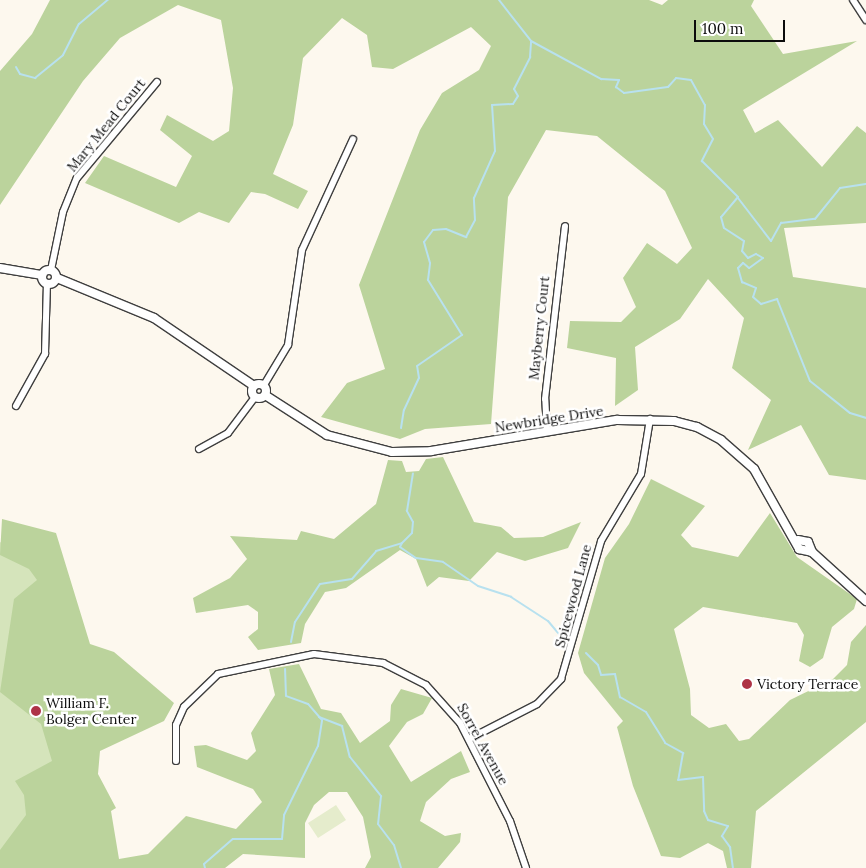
<!DOCTYPE html>
<html>
<head>
<meta charset="utf-8">
<style>
	body { margin:0 }
	#map { position:relative; width:866px; height:868px; overflow:hidden; background:#fdf8ee; font-family:Lora,serif }
	div>[style] { position:absolute }
	.green>* { inset:0; background:#d5e4bb }
	.forest>* { inset:0; background:#bbd39c }
	.pitch>* { inset:0; background:#e5eccc }
	.stream>* { height:2px; margin:-1px; padding:0 1px; transform-origin:1px; border-radius:1px; background:#b8e1ef }
	.roads { filter:drop-shadow(1px 0 #3f3f3f) drop-shadow(-1px 0 #3f3f3f) drop-shadow(0 1px #3f3f3f) drop-shadow(0 -1px #3f3f3f) }
	.minor>* { height:6px; margin:-3px; padding:0 3px; transform-origin:3px; border-radius:3px; background:#fff }
	.tertiary>* { height:8px; margin:-4px; padding:0 4px; transform-origin:4px; border-radius:4px; background:#fff }
	.tertiary>.ring { margin:-4px; padding:0; box-sizing:content-box; background:none; border:8px solid #fff; border-radius:50% }
	.dots>* { width:14px; height:14px; translate:-50% -50%; box-sizing:border-box; border:2px solid #fff; border-radius:50% }
	span { translate:-50% -50%; white-space:nowrap; text-align:center; line-height:1.15; -webkit-text-stroke:5px #fff; paint-order:stroke }
	.street-label { font-size:14px; color:#0c0c0c }
	.poi-label { font-size:14px; color:#0c0c0c }
	.left { translate:0 -50%; text-align:left }
	.scale { position:absolute; left:694px; top:20px; width:91px; height:22px; box-sizing:border-box; border:2px solid #0c0c0c; border-top:0; padding-left:6px; font-size:15px; line-height:18px; white-space:nowrap; color:#0c0c0c; -webkit-text-stroke:4px #fff; paint-order:stroke }
</style>
</head>
<body>
<div id="map">
	<div class="green">
		<i style="clip-path:polygon(0 542px,50px 571px,84px 746px,0 868px)"></i>
	</div>
	<div class="forest">
		<i style="clip-path:polygon(50px 0,649px 0,662px 5px,668px 0,754px 0,751px 6px,783px 54px,857px 41px,743px 110px,755px 133px,778px 120px,822px 167px,857px 126px,866px 133px,866px 223px,784px 228px,793px 277px,866px 288px,866px 480px,829px 475px,801px 425px,748px 450px,771px 400px,732px 368px,744px 318px,708px 279px,680px 319px,635px 347px,638px 390px,615px 406px,616px 358px,567px 348px,570px 321px,621px 322px,636px 307px,623px 278px,647px 243px,677px 264px,692px 248px,665px 191px,597px 136px,546px 130px,508px 197px,491px 424px,425px 429px,400px 439px,321px 417px,347px 383px,385px 369px,359px 285px,420px 130px,442px 93px,479px 70px,491px 46px,471px 27px,393px 69px,372px 67px,367px 35px,342px 18px,303px 58px,293px 125px,273px 174px,308px 191px,298px 209px,265px 194px,251px 192px,229px 223px,199px 212px,179px 223px,85px 183px,104px 156px,176px 187px,192px 156px,160px 130px,167px 115px,213px 141px,229px 131px,233px 88px,221px 20px,178px 5px,120px 38px,83px 81px,0 205px,0 71px,32px 34px)"></i>
		<i style="clip-path:polygon(443px 457px,474px 522px,501px 527px,514px 538px,543px 537px,581px 522px,568px 548px,525px 561px,497px 552px,469px 581px,439px 577px,427px 587px,416px 559px,400px 550px,346px 588px,325px 592px,305px 624px,301px 643px,258px 650px,248px 637px,258px 629px,258px 612px,248px 605px,196px 613px,193px 598px,230px 578px,247px 559px,230px 536px,297px 540px,301px 531px,334px 539px,376px 504px,388px 460px,402px 461px,406px 472px,419px 471px,426px 459px)"></i>
		<i style="clip-path:polygon(651px 479px,705px 506px,681px 535px,692px 547px,738px 557px,770px 513px,797px 557px,857px 599px,854px 609px,832px 627px,823px 658px,810px 667px,799px 661px,804px 635px,797px 623px,703px 607px,674px 629px,690px 689px,691px 715px,709px 728px,726px 724px,739px 741px,749px 739px,790px 700px,833px 679px,847px 665px,851px 642px,866px 625px,866px 722px,756px 811px,751px 868px,727px 868px,723px 851px,708px 843px,680px 858px,661px 856px,633px 786px,617px 727px,623px 721px,584px 673px,578px 653px,605px 558px,629px 524px)"></i>
		<i style="clip-path:polygon(2px 519px,56px 533px,90px 644px,114px 652px,174px 703px,164px 721px,100px 751px,98px 774px,116px 808px,111px 811px,119px 859px,148px 854px,186px 816px,236px 829px,262px 802px,253px 789px,197px 767px,194px 746px,206px 745px,247px 760px,256px 751px,251px 733px,275px 695px,269px 669px,299px 664px,321px 709px,341px 713px,360px 743px,390px 721px,391px 705px,401px 689px,432px 698px,423px 714px,407px 722px,389px 746px,411px 782px,461px 751px,470px 772px,451px 779px,426px 802px,420px 821px,445px 836px,461px 833px,460px 842px,438px 868px,365px 868px,371px 857px,363px 817px,347px 792px,329px 792px,314px 805px,305px 823px,305px 858px,243px 854px,225px 868px,0 868px,0 850px,26px 815px,24px 795px,15px 781px,52px 761px,41px 724px,0 692px,14px 599px,37px 580px,29px 569px,0 555px)"></i>
	</div>
	<div class="pitch">
		<i style="clip-path:polygon(336px 805px,346px 820px,318px 838px,308px 823px)"></i>
	</div>
	<div class="stream">
		<i style="left:499px;top:0;width:52px;rotate:52deg"></i>
		<i style="left:531px;top:41px;width:80px;rotate:28.5deg"></i>
		<i style="left:601px;top:79px;width:18px;rotate:3deg"></i>
		<i style="left:619px;top:80px;width:8px;rotate:113deg"></i>
		<i style="left:616px;top:87px;width:10px;rotate:37deg"></i>
		<i style="left:624px;top:93px;width:44px;rotate:-7.8deg"></i>
		<i style="left:668px;top:87px;width:12px;rotate:-48deg"></i>
		<i style="left:676px;top:78px;width:15px;rotate:8deg"></i>
		<i style="left:691px;top:80px;width:29px;rotate:61deg"></i>
		<i style="left:705px;top:105px;width:19px;rotate:93deg"></i>
		<i style="left:704px;top:124px;width:17px;rotate:59deg"></i>
		<i style="left:713px;top:139px;width:25px;rotate:117deg"></i>
		<i style="left:702px;top:161px;width:51px;rotate:45deg"></i>
		<i style="left:738px;top:197px;width:26px;rotate:130deg"></i>
		<i style="left:721px;top:217px;width:11px;rotate:75deg"></i>
		<i style="left:724px;top:228px;width:24px;rotate:33deg"></i>
		<i style="left:744px;top:241px;width:10px;rotate:101deg"></i>
		<i style="left:742px;top:251px;width:9px;rotate:49deg"></i>
		<i style="left:748px;top:258px;width:9px;rotate:-27deg"></i>
		<i style="left:756px;top:254px;width:8px;rotate:30deg"></i>
		<i style="left:763px;top:258px;width:17px;rotate:144deg"></i>
		<i style="left:749px;top:268px;width:8px;rotate:-140deg"></i>
		<i style="left:743px;top:263px;width:7px;rotate:135deg"></i>
		<i style="left:738px;top:268px;width:15px;rotate:74deg"></i>
		<i style="left:742px;top:282px;width:15px;rotate:23deg"></i>
		<i style="left:756px;top:288px;width:9px;rotate:108deg"></i>
		<i style="left:753px;top:297px;width:11px;rotate:41deg"></i>
		<i style="left:761px;top:304px;width:17px;rotate:-17deg"></i>
		<i style="left:777px;top:299px;width:88px;rotate:68.1deg"></i>
		<i style="left:810px;top:381px;width:51px;rotate:38.7deg"></i>
		<i style="left:850px;top:413px;width:17px;rotate:17deg"></i>
		<i style="left:16px;top:67px;width:8px;rotate:60deg"></i>
		<i style="left:20px;top:74px;width:16px;rotate:15deg"></i>
		<i style="left:35px;top:78px;width:36px;rotate:-39deg"></i>
		<i style="left:63px;top:55px;width:35px;rotate:-63deg"></i>
		<i style="left:79px;top:24px;width:38px;rotate:-40deg"></i>
		<i style="left:738px;top:198px;width:54px;rotate:52.5deg"></i>
		<i style="left:771px;top:241px;width:21px;rotate:-61deg"></i>
		<i style="left:781px;top:223px;width:34px;rotate:-7deg"></i>
		<i style="left:815px;top:219px;width:40px;rotate:-51deg"></i>
		<i style="left:840px;top:188px;width:26px;rotate:-9deg"></i>
		<i style="left:401px;top:428px;width:18px;rotate:-81deg"></i>
		<i style="left:404px;top:410px;width:35px;rotate:-65deg"></i>
		<i style="left:419px;top:378px;width:12px;rotate:-99deg"></i>
		<i style="left:417px;top:366px;width:55px;rotate:-34.6deg"></i>
		<i style="left:462px;top:335px;width:65px;rotate:-121.7deg"></i>
		<i style="left:428px;top:280px;width:17px;rotate:-83deg"></i>
		<i style="left:430px;top:263px;width:22px;rotate:-106deg"></i>
		<i style="left:424px;top:242px;width:15px;rotate:-53deg"></i>
		<i style="left:433px;top:230px;width:13px;rotate:-4deg"></i>
		<i style="left:446px;top:229px;width:22px;rotate:22deg"></i>
		<i style="left:466px;top:237px;width:19px;rotate:-62deg"></i>
		<i style="left:475px;top:220px;width:22px;rotate:-93deg"></i>
		<i style="left:474px;top:198px;width:51px;rotate:-65.9deg"></i>
		<i style="left:495px;top:151px;width:46px;rotate:-93.7deg"></i>
		<i style="left:492px;top:105px;width:21px;rotate:-3deg"></i>
		<i style="left:513px;top:104px;width:9px;rotate:-58deg"></i>
		<i style="left:518px;top:96px;width:8px;rotate:-120deg"></i>
		<i style="left:514px;top:89px;width:36px;rotate:-63deg"></i>
		<i style="left:530px;top:57px;width:16px;rotate:-86deg"></i>
		<i style="left:402px;top:543px;width:4px;rotate:117deg"></i>
		<i style="left:400px;top:547px;width:19px;rotate:35deg"></i>
		<i style="left:416px;top:558px;width:27px;rotate:8deg"></i>
		<i style="left:443px;top:562px;width:42px;rotate:34.4deg"></i>
		<i style="left:478px;top:586px;width:35px;rotate:18deg"></i>
		<i style="left:511px;top:597px;width:44px;rotate:33deg"></i>
		<i style="left:548px;top:621px;width:23px;rotate:50deg"></i>
		<i style="left:291px;top:642px;width:20px;rotate:-79deg"></i>
		<i style="left:295px;top:622px;width:45px;rotate:-56.7deg"></i>
		<i style="left:320px;top:584px;width:32px;rotate:-9deg"></i>
		<i style="left:352px;top:579px;width:37px;rotate:-49deg"></i>
		<i style="left:376px;top:551px;width:27px;rotate:-17deg"></i>
		<i style="left:402px;top:543px;width:14px;rotate:-45deg"></i>
		<i style="left:412px;top:533px;width:11px;rotate:-85deg"></i>
		<i style="left:413px;top:522px;width:13px;rotate:-119deg"></i>
		<i style="left:407px;top:511px;width:38px;rotate:-81deg"></i>
		<i style="left:586px;top:653px;width:17px;rotate:45deg"></i>
		<i style="left:598px;top:665px;width:10px;rotate:73deg"></i>
		<i style="left:601px;top:675px;width:14px;rotate:-4deg"></i>
		<i style="left:615px;top:674px;width:24px;rotate:78deg"></i>
		<i style="left:620px;top:697px;width:30px;rotate:30deg"></i>
		<i style="left:646px;top:712px;width:36px;rotate:58deg"></i>
		<i style="left:665px;top:743px;width:21px;rotate:29deg"></i>
		<i style="left:683px;top:753px;width:27px;rotate:100deg"></i>
		<i style="left:678px;top:780px;width:25px;rotate:-7deg"></i>
		<i style="left:703px;top:777px;width:34px;rotate:88deg"></i>
		<i style="left:704px;top:811px;width:10px;rotate:66deg"></i>
		<i style="left:708px;top:820px;width:21px;rotate:17deg"></i>
		<i style="left:728px;top:826px;width:12px;rotate:121deg"></i>
		<i style="left:722px;top:836px;width:14px;rotate:54deg"></i>
		<i style="left:730px;top:847px;width:21px;rotate:82deg"></i>
		<i style="left:319px;top:717px;width:25px;rotate:21deg"></i>
		<i style="left:342px;top:726px;width:32px;rotate:76deg"></i>
		<i style="left:350px;top:757px;width:50px;rotate:51.5deg"></i>
		<i style="left:381px;top:796px;width:28px;rotate:96deg"></i>
		<i style="left:378px;top:824px;width:26px;rotate:53deg"></i>
		<i style="left:394px;top:845px;width:24px;rotate:73deg"></i>
		<i style="left:205px;top:868px;width:4px;rotate:-104deg"></i>
		<i style="left:204px;top:864px;width:38px;rotate:-41deg"></i>
		<i style="left:233px;top:839px;width:49px"></i>
		<i style="left:282px;top:839px;width:24px;rotate:-85deg"></i>
		<i style="left:284px;top:815px;width:77px;rotate:-63.8deg"></i>
		<i style="left:318px;top:746px;width:26px;rotate:-81deg"></i>
		<i style="left:322px;top:720px;width:21px;rotate:-131deg"></i>
		<i style="left:308px;top:704px;width:23px;rotate:-160deg"></i>
		<i style="left:286px;top:696px;width:27px;rotate:-92deg"></i>
	</div>
	<div class="roads">
		<div class="minor">
			<i style="left:853px;top:0;width:24px;rotate:57deg"></i>
			<i style="left:51px;top:270px;width:59px;rotate:-78.3deg"></i>
			<i style="left:63px;top:212px;width:37px;rotate:-68deg"></i>
			<i style="left:77px;top:178px;width:125px;rotate:-50.2deg"></i>
			<i style="left:264px;top:385px;width:47px;rotate:-59deg"></i>
			<i style="left:288px;top:345px;width:96px;rotate:-81.6deg"></i>
			<i style="left:302px;top:250px;width:122px;rotate:-65.3deg"></i>
			<i style="left:16px;top:406px;width:60px;rotate:-60.9deg"></i>
			<i style="left:45px;top:354px;width:70px;rotate:-88.4deg"></i>
			<i style="left:547px;top:432px;width:33px;rotate:-93deg"></i>
			<i style="left:545px;top:399px;width:174px;rotate:-83.4deg"></i>
			<i style="left:199px;top:449px;width:33px;rotate:-29deg"></i>
			<i style="left:228px;top:433px;width:45px;rotate:-53.1deg"></i>
			<i style="left:469px;top:739px;width:76px;rotate:-27.2deg"></i>
			<i style="left:537px;top:704px;width:35px;rotate:-46deg"></i>
			<i style="left:561px;top:679px;width:144px;rotate:-73.8deg"></i>
			<i style="left:601px;top:541px;width:78px;rotate:-59.2deg"></i>
			<i style="left:641px;top:474px;width:56px;rotate:-80.7deg"></i>
			<i style="left:176px;top:761px;width:36px;rotate:-90deg"></i>
			<i style="left:176px;top:725px;width:20px;rotate:-66deg"></i>
			<i style="left:184px;top:707px;width:47px;rotate:-44.1deg"></i>
			<i style="left:218px;top:674px;width:98px;rotate:-11.8deg"></i>
			<i style="left:314px;top:654px;width:70px;rotate:7.4deg"></i>
			<i style="left:383px;top:663px;width:48px;rotate:27.1deg"></i>
			<i style="left:426px;top:685px;width:51px;rotate:48.2deg"></i>
			<i style="left:460px;top:723px;width:110px;rotate:63deg"></i>
			<i style="left:510px;top:821px;width:50px;rotate:71.2deg"></i>
		</div>
		<div class="tertiary">
			<i style="left:0;top:268px;width:43px;rotate:9.5deg"></i>
			<i class="ring" style="left:42px;top:270px;width:6px;height:6px"></i>
			<i style="left:57px;top:278px;width:105px;rotate:22.4deg"></i>
			<i style="left:154px;top:318px;width:121px;rotate:34.2deg"></i>
			<i class="ring" style="left:252px;top:384px;width:6px;height:6px"></i>
			<i style="left:265px;top:395px;width:74px;rotate:32.8deg"></i>
			<i style="left:327px;top:435px;width:67px;rotate:14.7deg"></i>
			<i style="left:392px;top:452px;width:39px;rotate:-1deg"></i>
			<i style="left:431px;top:451px;width:189px;rotate:-9.5deg"></i>
			<i style="left:617px;top:420px;width:57px;rotate:1deg"></i>
			<i style="left:674px;top:421px;width:24px;rotate:15deg"></i>
			<i style="left:697px;top:427px;width:27px;rotate:28deg"></i>
			<i style="left:721px;top:440px;width:44px;rotate:41.3deg"></i>
			<i style="left:754px;top:469px;width:92px;rotate:60.6deg"></i>
			<i style="left:799px;top:549px;width:13px;rotate:13deg"></i>
			<i style="left:798px;top:540px;width:10px;rotate:11deg"></i>
			<i style="left:808px;top:542px;width:11px;rotate:68deg"></i>
			<i style="left:812px;top:552px;width:73px;rotate:42.2deg"></i>
		</div>
	</div>
	<div class="dots">
		<i style="left:747px;top:684px;background:#ae3347"></i>
		<i style="left:36px;top:711px;background:#ae3347"></i>
	</div>
	<div class="street-label">
		<span style="left:106px;top:125px;rotate:-51deg">Mary Mead Court</span>
		<span style="left:539px;top:328px;rotate:-84deg">Mayberry Court</span>
		<span style="left:549px;top:419px;rotate:-9deg">Newbridge Drive</span>
		<span style="left:573px;top:596px;rotate:-75deg">Spicewood Lane</span>
		<span style="left:483px;top:744px;rotate:61deg">Sorrel Avenue</span>
	</div>
	<div class="poi-label">
		<span class="left" style="left:757px;top:684px">Victory Terrace</span>
		<span class="left" style="left:46px;top:711px">William F.<br>Bolger Center</span>
	</div>
	<div class="scale">100 m</div>
</div>
</body>
</html>
